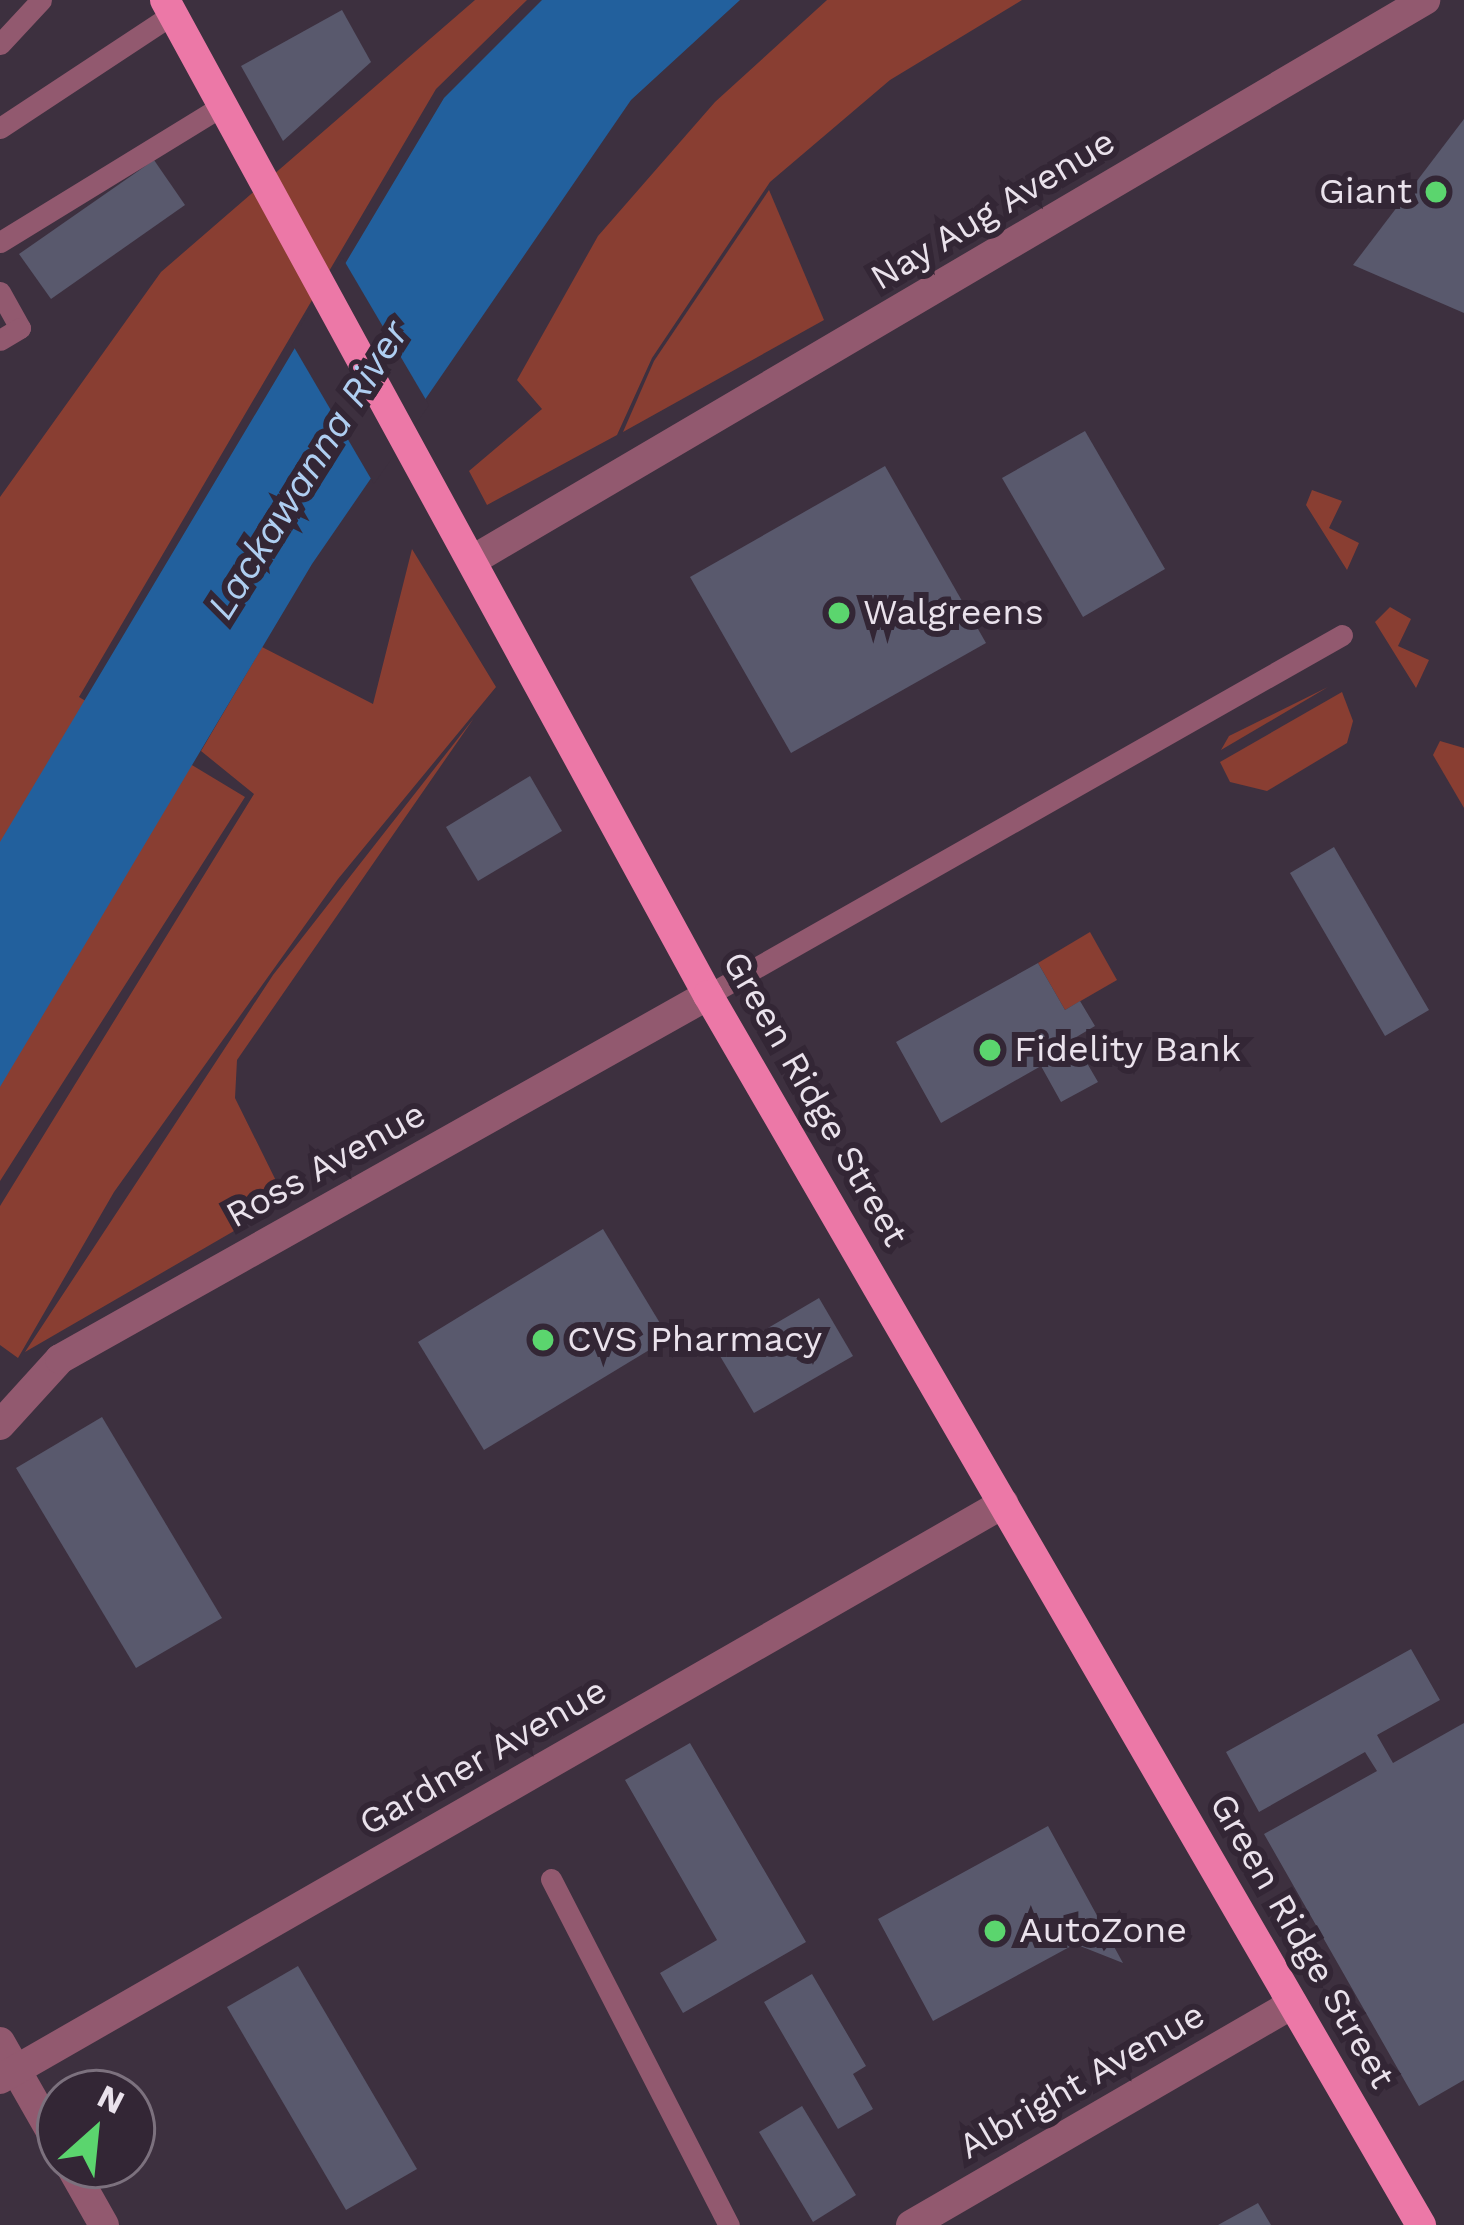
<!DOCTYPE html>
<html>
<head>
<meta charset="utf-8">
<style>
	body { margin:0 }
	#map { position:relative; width:1464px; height:2225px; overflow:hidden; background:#3d303f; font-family:"Work Sans",sans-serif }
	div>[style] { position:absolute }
	.green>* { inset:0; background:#893e32 }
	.water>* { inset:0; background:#22609d }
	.pier>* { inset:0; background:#3d303f }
	.building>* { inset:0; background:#59596d }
	.service>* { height:21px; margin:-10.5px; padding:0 10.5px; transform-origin:10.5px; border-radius:10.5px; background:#92596f }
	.minor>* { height:30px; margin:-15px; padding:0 15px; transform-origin:15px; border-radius:15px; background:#92596f }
	.primary>* { height:30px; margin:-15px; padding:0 15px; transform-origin:15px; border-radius:15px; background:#ec78a7 }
	.dots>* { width:33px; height:33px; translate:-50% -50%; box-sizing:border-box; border:6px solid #332635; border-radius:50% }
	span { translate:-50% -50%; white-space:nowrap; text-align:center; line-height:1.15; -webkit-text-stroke:12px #332635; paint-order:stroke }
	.poi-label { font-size:36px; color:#eae2ec }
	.right { translate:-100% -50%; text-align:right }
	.left { translate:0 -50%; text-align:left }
	.street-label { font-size:36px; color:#eae2ec }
	.water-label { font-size:39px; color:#afcef1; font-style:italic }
	.north { position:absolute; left:36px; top:2069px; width:120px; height:120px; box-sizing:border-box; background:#332635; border:3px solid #7c717e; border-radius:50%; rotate:27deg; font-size:33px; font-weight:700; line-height:48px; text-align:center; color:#eae2ec }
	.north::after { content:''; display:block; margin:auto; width:42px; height:54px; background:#5bd56e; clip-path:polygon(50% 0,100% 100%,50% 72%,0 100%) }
</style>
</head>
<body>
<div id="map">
	<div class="green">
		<i style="clip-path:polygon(475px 0,527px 0,436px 89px,79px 697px,245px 797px,0 1181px,0 497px,161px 272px)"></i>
		<i style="clip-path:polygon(827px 0,1022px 0,890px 80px,770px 182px,652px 358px,617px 435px,487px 505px,469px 471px,542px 409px,517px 380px,598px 236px,715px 102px)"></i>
		<i style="clip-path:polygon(769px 190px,824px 320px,623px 432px,654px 361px)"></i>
		<i style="clip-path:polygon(1312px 490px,1342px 501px,1329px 528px,1359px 543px,1347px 570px,1306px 505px)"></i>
		<i style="clip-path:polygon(412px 549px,496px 687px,338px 879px,114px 1192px,18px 1358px,0 1345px,0 1206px,254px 794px,201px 751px,262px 647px,373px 704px)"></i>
		<i style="clip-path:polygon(1390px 607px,1411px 619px,1398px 646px,1429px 660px,1416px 688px,1375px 622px)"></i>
		<i style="clip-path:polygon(1328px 687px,1221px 750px,1229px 736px)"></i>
		<i style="clip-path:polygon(1342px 692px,1353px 721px,1347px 743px,1267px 791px,1230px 782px,1220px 762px)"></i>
		<i style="clip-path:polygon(474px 718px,237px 1060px,235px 1098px,286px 1201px,25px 1352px,273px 975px)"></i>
		<i style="clip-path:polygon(1440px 741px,1464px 748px,1464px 808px,1433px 755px)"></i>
		<i style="clip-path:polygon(1090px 932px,1117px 980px,1065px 1010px,1038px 963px)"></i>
	</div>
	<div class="water">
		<i style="clip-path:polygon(542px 0,740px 0,631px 100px,312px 564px,0 1087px,0 842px,444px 98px)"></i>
	</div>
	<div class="pier">
		<i style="clip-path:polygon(342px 257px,429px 405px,374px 484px,291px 342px)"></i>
	</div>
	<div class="building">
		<i style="clip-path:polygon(342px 10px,371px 62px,283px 141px,241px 66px)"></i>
		<i style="clip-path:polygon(1464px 119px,1464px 313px,1353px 265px)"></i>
		<i style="clip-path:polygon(154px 160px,185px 205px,51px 299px,19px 254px)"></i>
		<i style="clip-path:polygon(1085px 431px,1165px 569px,1083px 617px,1002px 478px)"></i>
		<i style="clip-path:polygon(885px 466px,986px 643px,791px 753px,690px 577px)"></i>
		<i style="clip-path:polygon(530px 776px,562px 831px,478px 881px,446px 827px)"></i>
		<i style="clip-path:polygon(1334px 847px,1429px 1010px,1385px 1036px,1290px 873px)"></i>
		<i style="clip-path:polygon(1038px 963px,1065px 1010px,1080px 1001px,1095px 1026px,1073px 1039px,1098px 1082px,1061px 1102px,1041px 1066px,941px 1123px,896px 1042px)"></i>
		<i style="clip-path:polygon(603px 1229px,669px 1338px,484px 1450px,418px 1342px)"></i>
		<i style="clip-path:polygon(819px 1298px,853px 1356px,754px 1413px,720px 1356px)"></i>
		<i style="clip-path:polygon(102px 1417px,222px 1618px,136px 1668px,16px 1468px)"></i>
		<i style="clip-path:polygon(1411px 1649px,1440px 1700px,1377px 1735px,1393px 1763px,1464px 1723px,1464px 2080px,1419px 2106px,1264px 1834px,1377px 1771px,1365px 1752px,1259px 1812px,1226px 1752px)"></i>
		<i style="clip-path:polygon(690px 1743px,806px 1942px,683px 2013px,660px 1973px,717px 1940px,625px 1780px)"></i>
		<i style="clip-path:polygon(1048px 1826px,1123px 1963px,1075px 1944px,933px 2021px,878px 1919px)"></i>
		<i style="clip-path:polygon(298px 1966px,417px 2169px,346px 2210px,227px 2007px)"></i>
		<i style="clip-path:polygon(812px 1974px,866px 2066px,853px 2074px,873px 2109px,838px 2129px,764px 2002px)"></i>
		<i style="clip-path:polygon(802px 2106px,856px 2195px,813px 2222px,759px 2132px)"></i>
		<i style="clip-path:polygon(1258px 2203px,1271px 2225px,1218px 2225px)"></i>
	</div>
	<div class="service">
		<i style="left:0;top:44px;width:60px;rotate:-47deg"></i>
		<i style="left:0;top:128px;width:207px;rotate:-33.4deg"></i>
		<i style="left:0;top:242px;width:264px;rotate:-31.5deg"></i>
		<i style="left:0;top:292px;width:41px;rotate:60.9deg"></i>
		<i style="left:20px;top:328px;width:23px;rotate:149deg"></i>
		<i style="left:708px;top:995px;width:729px;rotate:-29.59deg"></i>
		<i style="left:551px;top:1879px;width:389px;rotate:62.8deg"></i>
	</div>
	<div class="minor">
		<i style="left:478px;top:557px;width:1099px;rotate:-30.46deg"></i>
		<i style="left:0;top:1425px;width:89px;rotate:-47.7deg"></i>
		<i style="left:60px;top:1359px;width:743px;rotate:-29.32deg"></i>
		<i style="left:0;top:2042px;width:121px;rotate:60.3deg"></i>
		<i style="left:0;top:2079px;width:1157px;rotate:-29.84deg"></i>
		<i style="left:70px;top:2165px;width:69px;rotate:60.5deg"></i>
		<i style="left:911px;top:2225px;width:441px;rotate:-30.1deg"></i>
	</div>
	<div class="primary">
		<i style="left:165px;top:0;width:1134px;rotate:61.38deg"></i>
		<i style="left:708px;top:995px;width:1422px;rotate:59.9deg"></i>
	</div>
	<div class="dots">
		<i style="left:1436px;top:192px;background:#5bd56e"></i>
		<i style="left:839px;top:613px;background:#5bd56e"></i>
		<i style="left:990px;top:1050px;background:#5bd56e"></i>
		<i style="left:543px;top:1340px;background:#5bd56e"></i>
		<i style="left:995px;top:1931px;background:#5bd56e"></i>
	</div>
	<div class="poi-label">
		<span class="right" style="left:1412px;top:192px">Giant</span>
		<span class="left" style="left:863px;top:613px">Walgreens</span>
		<span class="left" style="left:1014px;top:1050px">Fidelity Bank</span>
		<span class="left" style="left:567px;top:1340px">CVS Pharmacy</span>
		<span class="left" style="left:1019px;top:1931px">AutoZone</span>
	</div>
	<div class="street-label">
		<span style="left:993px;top:210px;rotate:-31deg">Nay Aug Avenue</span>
		<span style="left:815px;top:1099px;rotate:60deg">Green Ridge Street</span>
		<span style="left:326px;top:1165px;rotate:-29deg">Ross Avenue</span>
		<span style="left:483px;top:1757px;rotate:-30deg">Gardner Avenue</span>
		<span style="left:1302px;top:1941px;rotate:60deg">Green Ridge Street</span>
		<span style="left:1082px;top:2081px;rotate:-30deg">Albright Avenue</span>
	</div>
	<div class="water-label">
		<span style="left:308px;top:470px;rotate:-58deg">Lackawanna River</span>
	</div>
	<div class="north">N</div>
</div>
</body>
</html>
